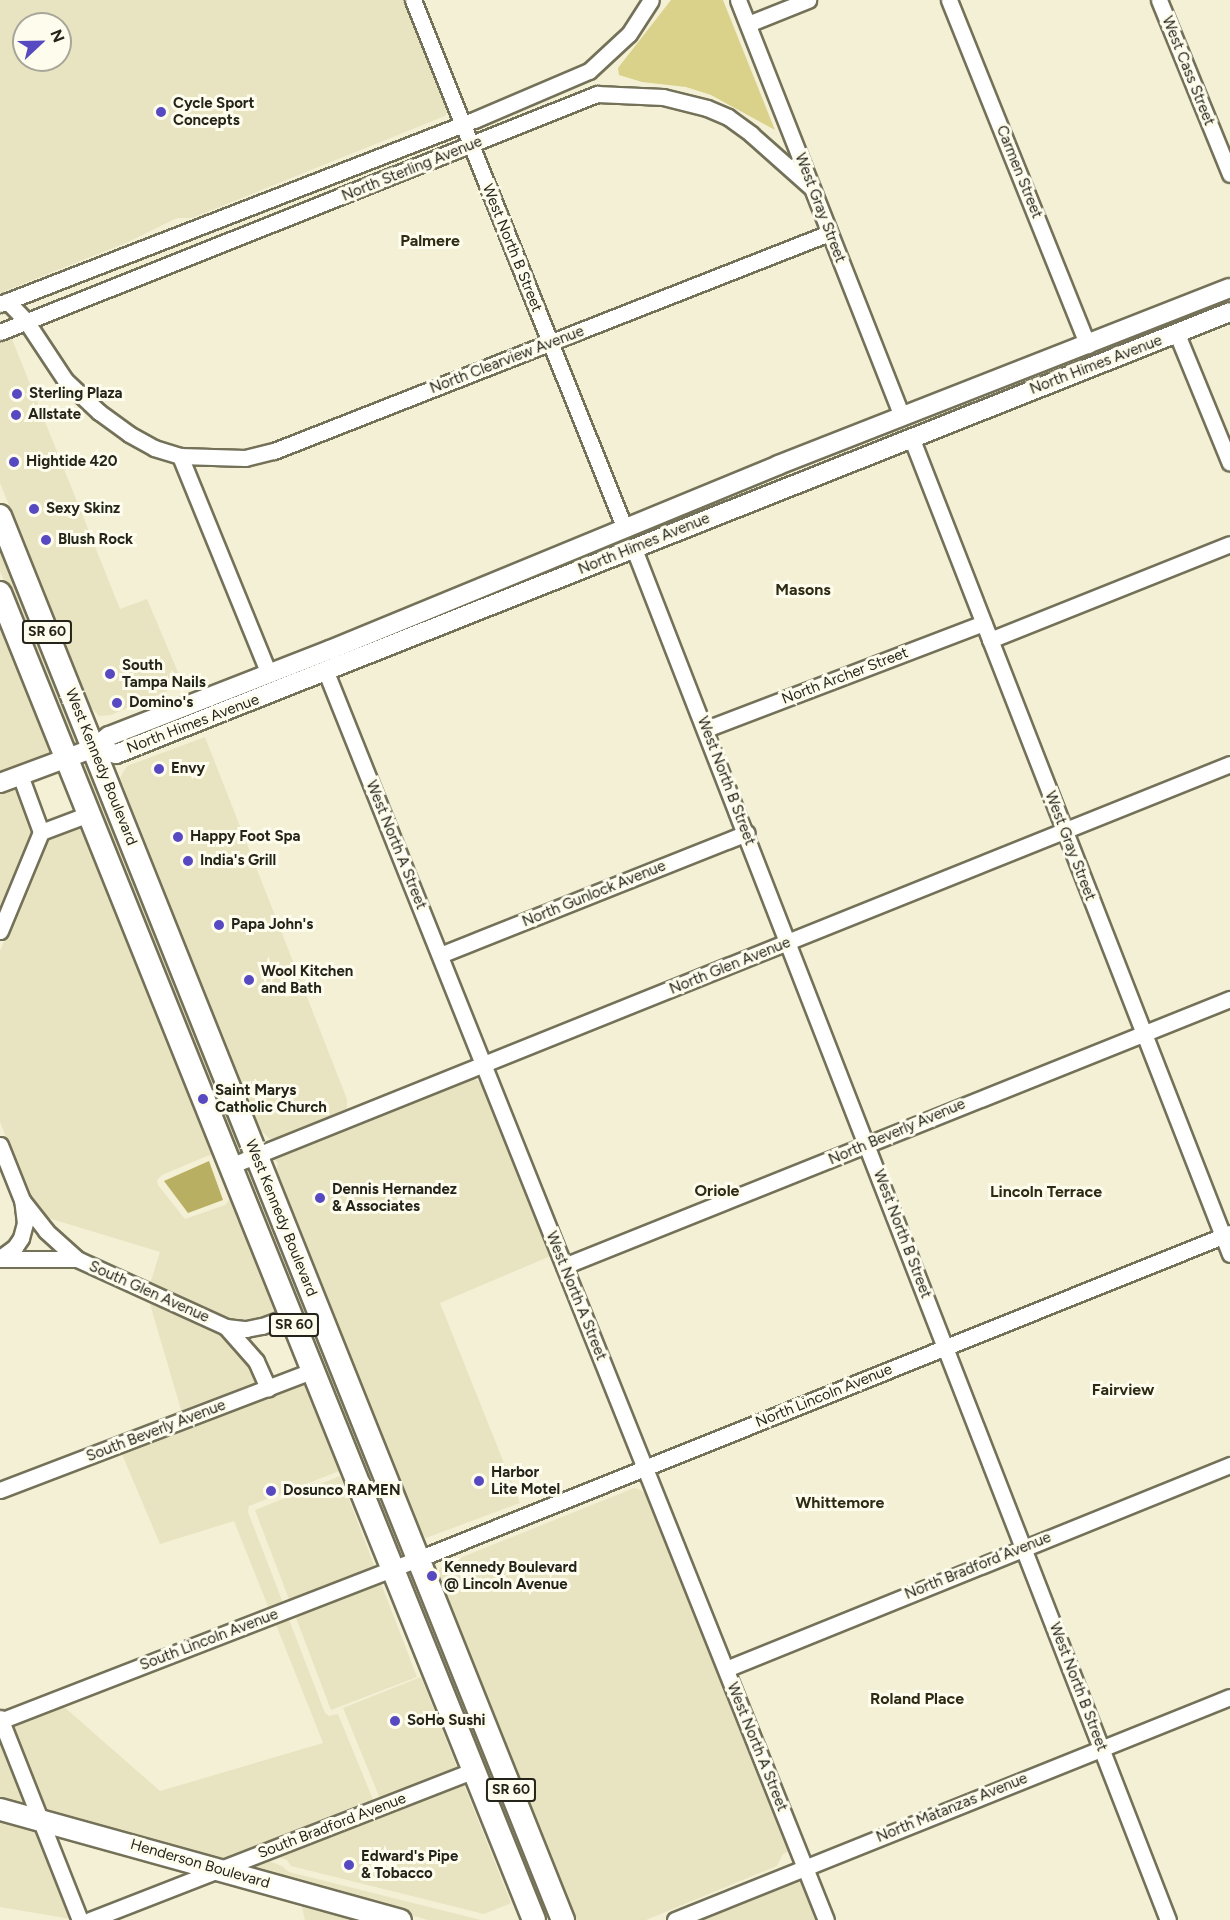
<!DOCTYPE html>
<html>
<head>
<meta charset="utf-8">
<style>
	body { margin:0 }
	#map { position:relative; width:1230px; height:1920px; overflow:hidden; background:#f3f0d5; font-family:Figtree,sans-serif }
	div>[style] { position:absolute }
	.built>* { inset:0; background:#e8e4c2 }
	.green>* { inset:0; background:#dad28b }
	.forest>* { inset:0; background:#b8af62 }
	.roads { filter:drop-shadow(2px 0 #747159) drop-shadow(-2px 0 #747159) drop-shadow(0 2px #747159) drop-shadow(0 -2px #747159) }
	.minor>* { height:15px; margin:-7.5px; padding:0 7.5px; transform-origin:7.5px; border-radius:7.5px; background:#fff }
	.tertiary>* { height:18px; margin:-9px; padding:0 9px; transform-origin:9px; border-radius:9px; background:#fff }
	.secondary>* { height:21px; margin:-10.5px; padding:0 10.5px; transform-origin:10.5px; border-radius:10.5px; background:#fff }
	.primary>* { height:22px; margin:-11px; padding:0 11px; transform-origin:11px; border-radius:11px; background:#fff }
	.dots>* { width:16px; height:16px; translate:-50% -50%; box-sizing:border-box; border:3px solid #fefded; border-radius:50% }
	span { translate:-50% -50%; white-space:nowrap; text-align:center; line-height:1.15; -webkit-text-stroke:6px #fefded; paint-order:stroke }
	.shield-label span { padding:2px 4px; background:#fefded; border:2px solid; border-radius:4px; -webkit-text-stroke-width:0 }
	.shield-label { font-size:14px; color:#25241a; font-weight:700 }
	.street-label { font-size:15px; color:#25241a }
	.poi-label { font-size:15px; color:#25241a; font-weight:700 }
	.left { translate:0 -50%; text-align:left }
	.neighbourhood-label { font-size:16px; color:#2e2b15; font-weight:700 }
	.north { position:absolute; left:12px; top:12px; width:60px; height:60px; box-sizing:border-box; background:#fefded; border:2px solid #a7a699; border-radius:50%; rotate:68deg; font-size:16px; font-weight:700; line-height:24px; text-align:center; color:#25241a }
	.north::after { content:''; display:block; margin:auto; width:21px; height:27px; background:#5749c1; clip-path:polygon(50% 0,100% 100%,50% 72%,0 100%) }
</style>
</head>
<body>
<div id="map">
	<div class="built">
		<i style="clip-path:polygon(evenodd,0 0,405px 0,449px 110px,445px 116px,192px 218px,177px 218px,128px 242px,0 293px,0 0,24px 24px,60px 24px,60px 60px,24px 60px,24px 24px)"></i>
		<i style="clip-path:polygon(8px 337px,12px 339px,120px 609px,147px 599px,183px 684px,111px 715px,99px 716px,90px 706px,0 483px,0 338px)"></i>
		<i style="clip-path:polygon(0 538px,83px 744px,72px 749px,0 571px)"></i>
		<i style="clip-path:polygon(0 615px,56px 754px,0 774px)"></i>
		<i style="clip-path:polygon(205px 737px,347px 1099px,347px 1112px,287px 1136px,270px 1139px,259px 1129px,120px 778px,127px 766px)"></i>
		<i style="clip-path:polygon(89px 758px,246px 1152px,235px 1156px,77px 762px)"></i>
		<i style="clip-path:polygon(14px 785px,33px 833px,0 911px,0 791px)"></i>
		<i style="clip-path:polygon(evenodd,84px 823px,279px 1312px,260px 1319px,230px 1320px,150px 1284px,160px 1252px,45px 1217px,30px 1197px,0 1122px,0 951px,48px 838px,84px 823px,207px 1156px,211px 1155px,216px 1159px,230px 1199px,225px 1205px,185px 1219px,158px 1185px,157px 1180px,162px 1175px,207px 1156px)"></i>
		<i style="clip-path:polygon(470px 1078px,477px 1080px,487px 1089px,553px 1255px,440px 1303px,520px 1503px,426px 1538px,420px 1531px,276px 1173px,278px 1163px,274px 1160px,281px 1154px)"></i>
		<i style="clip-path:polygon(149px 1301px,221px 1333px,249px 1365px,257px 1384px,182px 1413px)"></i>
		<i style="clip-path:polygon(307px 1381px,342px 1470px,249px 1506px,248px 1512px,283px 1603px,269px 1609px,234px 1521px,160px 1544px,121px 1452px)"></i>
		<i style="clip-path:polygon(340px 1476px,417px 1677px,331px 1710px,255px 1510px)"></i>
		<i style="clip-path:polygon(634px 1488px,641px 1490px,653px 1502px,792px 1850px,783px 1854px,777px 1866px,646px 1920px,577px 1920px,437px 1572px,445px 1564px)"></i>
		<i style="clip-path:polygon(288px 1617px,325px 1713px,329px 1716px,338px 1714px,374px 1802px,220px 1862px,47px 1814px,12px 1724px,62px 1705px,160px 1791px,323px 1743px,275px 1622px)"></i>
		<i style="clip-path:polygon(421px 1677px,511px 1903px,484px 1914px,291px 1866px,287px 1860px,272px 1855px,385px 1811px,343px 1708px)"></i>
		<i style="clip-path:polygon(0 1740px,27px 1808px,0 1801px)"></i>
		<i style="clip-path:polygon(0 1817px,34px 1826px,71px 1919px,0 1907px)"></i>
		<i style="clip-path:polygon(266px 1860px,282px 1866px,289px 1872px,481px 1920px,428px 1920px,243px 1868px)"></i>
		<i style="clip-path:polygon(798px 1878px,802px 1881px,820px 1920px,693px 1920px)"></i>
		<i style="clip-path:polygon(300px 1900px,371px 1920px,305px 1920px)"></i>
	</div>
	<div class="green">
		<i style="clip-path:polygon(671px 0,723px 0,775px 130px,711px 95px,686px 87px,642px 82px,619px 75px,618px 68px)"></i>
	</div>
	<div class="forest">
		<i style="clip-path:polygon(209px 1161px,223px 1200px,188px 1213px,164px 1181px)"></i>
	</div>
	<div class="roads">
		<div class="minor">
			<i style="left:413px;top:0;width:570px;rotate:68.16deg"></i>
			<i style="left:738px;top:0;width:447px;rotate:68.5deg"></i>
			<i style="left:949px;top:0;width:372px;rotate:68.1deg"></i>
			<i style="left:1159px;top:0;width:188px;rotate:67.8deg"></i>
			<i style="left:748px;top:24px;width:65px;rotate:-21.8deg"></i>
			<i style="left:7px;top:301px;width:28px;rotate:46deg"></i>
			<i style="left:26px;top:321px;width:71px;rotate:56.5deg"></i>
			<i style="left:65px;top:380px;width:47px;rotate:43.3deg"></i>
			<i style="left:99px;top:412px;width:37px;rotate:36deg"></i>
			<i style="left:129px;top:434px;width:29px;rotate:29deg"></i>
			<i style="left:154px;top:448px;width:27px;rotate:17deg"></i>
			<i style="left:180px;top:456px;width:65px;rotate:1.8deg"></i>
			<i style="left:245px;top:458px;width:30px;rotate:-14deg"></i>
			<i style="left:274px;top:451px;width:596px;rotate:-21.44deg"></i>
			<i style="left:0;top:304px;width:508px;rotate:-21.22deg"></i>
			<i style="left:474px;top:120px;width:125px;rotate:-23.1deg"></i>
			<i style="left:589px;top:71px;width:54px;rotate:-42.8deg"></i>
			<i style="left:629px;top:34px;width:40px;rotate:-57.1deg"></i>
			<i style="left:0;top:332px;width:643px;rotate:-21.74deg"></i>
			<i style="left:597px;top:94px;width:66px;rotate:2.6deg"></i>
			<i style="left:663px;top:97px;width:45px;rotate:14deg"></i>
			<i style="left:707px;top:108px;width:23px;rotate:23deg"></i>
			<i style="left:728px;top:117px;width:29px;rotate:36deg"></i>
			<i style="left:751px;top:134px;width:80px;rotate:41.5deg"></i>
			<i style="left:1177px;top:334px;width:139px;rotate:67.7deg"></i>
			<i style="left:911px;top:437px;width:877px;rotate:68.67deg"></i>
			<i style="left:180px;top:456px;width:235px;rotate:67.8deg"></i>
			<i style="left:634px;top:549px;width:1471px;rotate:68.72deg"></i>
			<i style="left:990px;top:640px;width:258px;rotate:-21.8deg"></i>
			<i style="left:326px;top:672px;width:1344px;rotate:68.17deg"></i>
			<i style="left:706px;top:729px;width:297px;rotate:-20.9deg"></i>
			<i style="left:41px;top:832px;width:51px;rotate:-20.6deg"></i>
			<i style="left:0;top:931px;width:107px;rotate:-67.5deg"></i>
			<i style="left:41px;top:832px;width:61px;rotate:-110.2deg"></i>
			<i style="left:440px;top:955px;width:330px;rotate:-21.7deg"></i>
			<i style="left:0;top:1145px;width:59px;rotate:68.2deg"></i>
			<i style="left:22px;top:1200px;width:39px;rotate:52deg"></i>
			<i style="left:46px;top:1231px;width:42px;rotate:42.1deg"></i>
			<i style="left:230px;top:1166px;width:1078px;rotate:-21.9deg"></i>
			<i style="left:0;top:1258px;width:19px;rotate:-36deg"></i>
			<i style="left:15px;top:1247px;width:11px;rotate:-56deg"></i>
			<i style="left:21px;top:1238px;width:16px;rotate:-75deg"></i>
			<i style="left:25px;top:1223px;width:23px;rotate:-97deg"></i>
			<i style="left:0;top:1259px;width:77px"></i>
			<i style="left:77px;top:1259px;width:164px;rotate:24.5deg"></i>
			<i style="left:226px;top:1327px;width:20px;rotate:6deg"></i>
			<i style="left:246px;top:1329px;width:16px;rotate:-11deg"></i>
			<i style="left:262px;top:1326px;width:30px;rotate:-20deg"></i>
			<i style="left:564px;top:1266px;width:718px;rotate:-21.85deg"></i>
			<i style="left:226px;top:1327px;width:45px;rotate:48.6deg"></i>
			<i style="left:256px;top:1361px;width:30px;rotate:66deg"></i>
			<i style="left:0;top:1490px;width:334px;rotate:-20.9deg"></i>
			<i style="left:726px;top:1669px;width:544px;rotate:-22.04deg"></i>
			<i style="left:0;top:1718px;width:217px;rotate:68.4deg"></i>
			<i style="left:0;top:1721px;width:448px;rotate:-21.2deg"></i>
			<i style="left:418px;top:1559px;width:875px;rotate:-21.87deg"></i>
			<i style="left:90px;top:1920px;width:412px;rotate:-21.3deg"></i>
			<i style="left:675px;top:1920px;width:598px;rotate:-21.89deg"></i>
		</div>
		<div class="tertiary">
			<i style="left:94px;top:748px;width:23px;rotate:15deg"></i>
			<i style="left:116px;top:754px;width:1198px;rotate:-21.64deg"></i>
			<i style="left:0;top:783px;width:100px;rotate:-20.4deg"></i>
			<i style="left:94px;top:748px;width:19px;rotate:-39deg"></i>
			<i style="left:109px;top:736px;width:237px;rotate:-21.3deg"></i>
			<i style="left:330px;top:650px;width:485px;rotate:-22.4deg"></i>
			<i style="left:778px;top:465px;width:485px;rotate:-21.4deg"></i>
		</div>
		<div class="secondary">
			<i style="left:0;top:1809px;width:415px;rotate:15.5deg"></i>
		</div>
		<div class="primary">
			<i style="left:0;top:516px;width:1513px;rotate:68.15deg"></i>
			<i style="left:0;top:593px;width:1430px;rotate:68.08deg"></i>
		</div>
	</div>
	<div class="dots">
		<i style="left:161px;top:112px;background:#5749c1"></i>
		<i style="left:17px;top:394px;background:#5749c1"></i>
		<i style="left:16px;top:415px;background:#5749c1"></i>
		<i style="left:14px;top:462px;background:#5749c1"></i>
		<i style="left:34px;top:509px;background:#5749c1"></i>
		<i style="left:46px;top:540px;background:#5749c1"></i>
		<i style="left:110px;top:674px;background:#5749c1"></i>
		<i style="left:117px;top:703px;background:#5749c1"></i>
		<i style="left:159px;top:769px;background:#5749c1"></i>
		<i style="left:178px;top:837px;background:#5749c1"></i>
		<i style="left:188px;top:861px;background:#5749c1"></i>
		<i style="left:219px;top:925px;background:#5749c1"></i>
		<i style="left:249px;top:980px;background:#5749c1"></i>
		<i style="left:203px;top:1099px;background:#5749c1"></i>
		<i style="left:320px;top:1198px;background:#5749c1"></i>
		<i style="left:479px;top:1481px;background:#5749c1"></i>
		<i style="left:271px;top:1491px;background:#5749c1"></i>
		<i style="left:432px;top:1576px;background:#5749c1"></i>
		<i style="left:395px;top:1721px;background:#5749c1"></i>
		<i style="left:349px;top:1865px;background:#5749c1"></i>
	</div>
	<div class="shield-label">
		<span style="left:47px;top:632px">SR 60</span>
		<span style="left:294px;top:1325px">SR 60</span>
		<span style="left:511px;top:1790px">SR 60</span>
	</div>
	<div class="street-label">
		<span style="left:1188px;top:71px;rotate:68deg">West Cass Street</span>
		<span style="left:412px;top:169px;rotate:-22deg">North Sterling Avenue</span>
		<span style="left:1019px;top:172px;rotate:68deg">Carmen Street</span>
		<span style="left:820px;top:208px;rotate:69deg">West Gray Street</span>
		<span style="left:512px;top:248px;rotate:68deg">West North B Street</span>
		<span style="left:507px;top:360px;rotate:-21deg">North Clearview Avenue</span>
		<span style="left:1096px;top:365px;rotate:-21deg">North Himes Avenue</span>
		<span style="left:644px;top:544px;rotate:-22deg">North Himes Avenue</span>
		<span style="left:845px;top:676px;rotate:-21deg">North Archer Street</span>
		<span style="left:193px;top:724px;rotate:-21deg">North Himes Avenue</span>
		<span style="left:101px;top:767px;rotate:68deg">West Kennedy Boulevard</span>
		<span style="left:726px;top:781px;rotate:69deg">West North B Street</span>
		<span style="left:396px;top:845px;rotate:68deg">West North A Street</span>
		<span style="left:1070px;top:846px;rotate:69deg">West Gray Street</span>
		<span style="left:594px;top:894px;rotate:-22deg">North Gunlock Avenue</span>
		<span style="left:730px;top:966px;rotate:-22deg">North Glen Avenue</span>
		<span style="left:897px;top:1132px;rotate:-23deg">North Beverly Avenue</span>
		<span style="left:281px;top:1218px;rotate:68deg">West Kennedy Boulevard</span>
		<span style="left:902px;top:1234px;rotate:69deg">West North B Street</span>
		<span style="left:149px;top:1292px;rotate:24deg">South Glen Avenue</span>
		<span style="left:576px;top:1296px;rotate:68deg">West North A Street</span>
		<span style="left:824px;top:1396px;rotate:-22deg">North Lincoln Avenue</span>
		<span style="left:156px;top:1431px;rotate:-21deg">South Beverly Avenue</span>
		<span style="left:978px;top:1566px;rotate:-22deg">North Bradford Avenue</span>
		<span style="left:209px;top:1640px;rotate:-21deg">South Lincoln Avenue</span>
		<span style="left:1078px;top:1687px;rotate:69deg">West North B Street</span>
		<span style="left:757px;top:1747px;rotate:68deg">West North A Street</span>
		<span style="left:952px;top:1808px;rotate:-22deg">North Matanzas Avenue</span>
		<span style="left:332px;top:1826px;rotate:-21deg">South Bradford Avenue</span>
		<span style="left:200px;top:1864px;rotate:16deg">Henderson Boulevard</span>
	</div>
	<div class="poi-label">
		<span class="left" style="left:173px;top:112px">Cycle Sport<br>Concepts</span>
		<span class="left" style="left:29px;top:394px">Sterling Plaza</span>
		<span class="left" style="left:28px;top:415px">Allstate</span>
		<span class="left" style="left:26px;top:462px">Hightide 420</span>
		<span class="left" style="left:46px;top:509px">Sexy Skinz</span>
		<span class="left" style="left:58px;top:540px">Blush Rock</span>
		<span class="left" style="left:122px;top:674px">South<br>Tampa Nails</span>
		<span class="left" style="left:129px;top:703px">Domino's</span>
		<span class="left" style="left:171px;top:769px">Envy</span>
		<span class="left" style="left:190px;top:837px">Happy Foot Spa</span>
		<span class="left" style="left:200px;top:861px">India's Grill</span>
		<span class="left" style="left:231px;top:925px">Papa John's</span>
		<span class="left" style="left:261px;top:980px">Wool Kitchen<br>and Bath</span>
		<span class="left" style="left:215px;top:1099px">Saint Marys<br>Catholic Church</span>
		<span class="left" style="left:332px;top:1198px">Dennis Hernandez<br>&amp; Associates</span>
		<span class="left" style="left:491px;top:1481px">Harbor<br>Lite Motel</span>
		<span class="left" style="left:283px;top:1491px">Dosunco RAMEN</span>
		<span class="left" style="left:444px;top:1576px">Kennedy Boulevard<br>@ Lincoln Avenue</span>
		<span class="left" style="left:407px;top:1721px">SoHo Sushi</span>
		<span class="left" style="left:361px;top:1865px">Edward's Pipe<br>&amp; Tobacco</span>
	</div>
	<div class="neighbourhood-label">
		<span style="left:430px;top:241px">Palmere</span>
		<span style="left:803px;top:590px">Masons</span>
		<span style="left:717px;top:1191px">Oriole</span>
		<span style="left:1046px;top:1192px">Lincoln Terrace</span>
		<span style="left:1123px;top:1390px">Fairview</span>
		<span style="left:840px;top:1503px">Whittemore</span>
		<span style="left:917px;top:1699px">Roland Place</span>
	</div>
	<div class="north">N</div>
</div>
</body>
</html>
